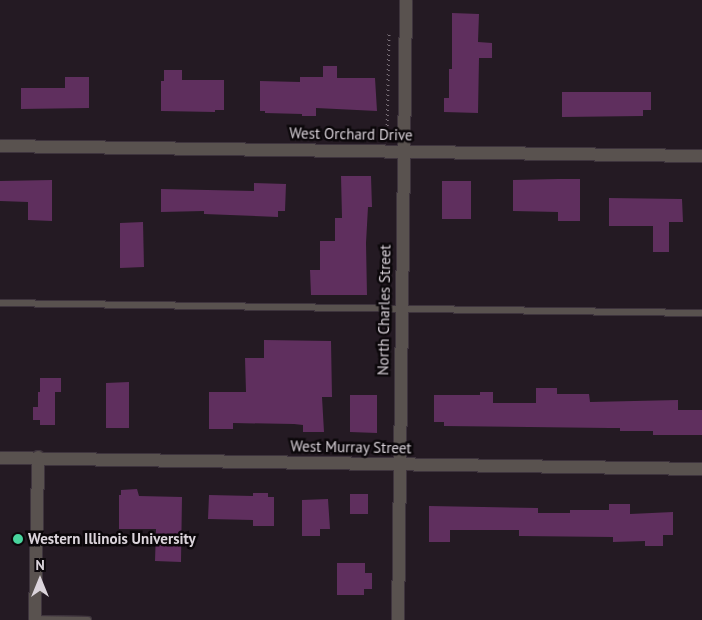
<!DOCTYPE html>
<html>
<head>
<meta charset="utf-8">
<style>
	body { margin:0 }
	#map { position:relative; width:702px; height:620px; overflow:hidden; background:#241a23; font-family:"PT Sans",sans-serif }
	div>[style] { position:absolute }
	.building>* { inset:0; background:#5f2f5e }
	.path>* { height:3px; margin-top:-1.5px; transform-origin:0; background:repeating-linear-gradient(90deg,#7a7179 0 1px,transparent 0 5px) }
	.roads { filter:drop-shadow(1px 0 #3e343d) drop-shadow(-1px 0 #3e343d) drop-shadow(0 1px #3e343d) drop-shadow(0 -1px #3e343d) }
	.lane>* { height:6px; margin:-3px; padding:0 3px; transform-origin:3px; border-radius:3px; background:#59524f }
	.street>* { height:12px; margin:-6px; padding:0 6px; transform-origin:6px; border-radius:6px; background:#59524f }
	.dots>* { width:14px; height:14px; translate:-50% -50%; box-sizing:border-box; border:2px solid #0b070a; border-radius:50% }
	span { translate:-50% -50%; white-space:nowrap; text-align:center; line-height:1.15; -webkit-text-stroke:5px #0b070a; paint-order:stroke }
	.street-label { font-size:15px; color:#dbd4db }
	.poi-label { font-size:15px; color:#dbd4db; font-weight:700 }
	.left { translate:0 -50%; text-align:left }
	.north { position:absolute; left:15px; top:555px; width:50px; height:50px; -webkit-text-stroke:4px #0b070a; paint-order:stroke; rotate:0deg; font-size:14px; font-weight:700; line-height:20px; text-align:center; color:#dbd4db }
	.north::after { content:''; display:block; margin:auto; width:18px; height:22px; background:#dbd4db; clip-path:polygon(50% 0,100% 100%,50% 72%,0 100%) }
</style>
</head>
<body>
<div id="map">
	<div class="building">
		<i style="clip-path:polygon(452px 13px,479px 14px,478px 42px,492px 43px,492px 58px,479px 58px,478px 113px,444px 112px,444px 98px,449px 98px,449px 69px,452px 69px)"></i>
		<i style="clip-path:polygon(323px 66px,337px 66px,337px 78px,375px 78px,377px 111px,316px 108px,316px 116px,302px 116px,302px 114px,265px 113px,265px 111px,260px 111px,260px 81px,300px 82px,300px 77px,323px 77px)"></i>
		<i style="clip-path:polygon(164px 70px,182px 70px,182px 80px,224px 80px,224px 110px,215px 110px,215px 112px,161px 111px,161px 81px,164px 81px)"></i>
		<i style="clip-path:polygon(65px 77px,89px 77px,89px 108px,21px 109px,21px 88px,65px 88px)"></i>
		<i style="clip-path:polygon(562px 92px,651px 92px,651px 110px,643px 110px,643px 116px,562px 117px)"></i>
		<i style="clip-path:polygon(341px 176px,371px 176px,372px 207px,368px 207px,366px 243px,367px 295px,311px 295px,310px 270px,320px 270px,320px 241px,335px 241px,335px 218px,342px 218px)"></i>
		<i style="clip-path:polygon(558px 179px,580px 179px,580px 221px,558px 221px,558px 212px,513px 211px,513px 180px)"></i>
		<i style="clip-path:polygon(52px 180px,52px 221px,28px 220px,28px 202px,0 201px,0 181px)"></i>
		<i style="clip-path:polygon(442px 181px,471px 181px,471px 219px,442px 219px)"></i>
		<i style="clip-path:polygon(254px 183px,286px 184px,285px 211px,278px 211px,278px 217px,204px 214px,204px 211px,161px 212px,161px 189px,254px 191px)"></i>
		<i style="clip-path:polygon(609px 198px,682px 199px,683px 222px,669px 222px,669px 252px,653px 252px,653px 226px,609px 226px)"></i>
		<i style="clip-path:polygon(143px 222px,144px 267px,120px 268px,120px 223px)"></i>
		<i style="clip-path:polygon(264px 340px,331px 341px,332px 397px,322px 397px,324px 432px,303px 432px,303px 425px,294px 424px,233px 423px,233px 429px,209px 429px,209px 392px,246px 392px,245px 358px,264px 358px)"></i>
		<i style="clip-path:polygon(40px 378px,61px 378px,61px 392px,55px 392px,55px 425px,40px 425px,40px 420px,33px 420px,33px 407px,38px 407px,38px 392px,40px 392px)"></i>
		<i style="clip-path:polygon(129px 382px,129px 428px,106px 428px,106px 383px)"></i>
		<i style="clip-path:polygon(536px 388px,557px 388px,557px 394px,589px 394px,590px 402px,678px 400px,678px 410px,702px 410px,702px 435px,653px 435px,653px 431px,620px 431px,620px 428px,610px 428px,444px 426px,444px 422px,434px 422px,434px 395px,480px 395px,480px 392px,493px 392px,493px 403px,536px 403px)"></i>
		<i style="clip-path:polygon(350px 395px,377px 395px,377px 433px,350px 432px)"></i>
		<i style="clip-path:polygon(137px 489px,139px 496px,182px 497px,181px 562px,155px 561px,156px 529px,119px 529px,119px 495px,121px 495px,121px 490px)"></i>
		<i style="clip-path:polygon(253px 493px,268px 493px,268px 497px,274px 497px,274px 526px,253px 526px,253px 520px,208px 519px,209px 495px,253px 496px)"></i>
		<i style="clip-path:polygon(350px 494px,368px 494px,368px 514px,350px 514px)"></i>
		<i style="clip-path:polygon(328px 499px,330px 529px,320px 529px,320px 536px,302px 536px,302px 500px)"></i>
		<i style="clip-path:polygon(609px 504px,630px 504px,630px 514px,673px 512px,673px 535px,663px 535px,663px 546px,645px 546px,645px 541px,613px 542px,613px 537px,519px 536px,519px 530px,450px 530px,450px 542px,429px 542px,429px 506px,538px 508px,538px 513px,570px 513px,570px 510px,609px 510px)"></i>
		<i style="clip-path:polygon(337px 563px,365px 563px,365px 573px,372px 573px,372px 589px,364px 589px,364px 595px,337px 595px)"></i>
	</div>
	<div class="path">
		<i style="left:387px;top:135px;width:102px;rotate:-88.9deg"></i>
	</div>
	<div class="roads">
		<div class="lane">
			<i style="left:0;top:303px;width:702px;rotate:0.82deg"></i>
			<i style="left:35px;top:619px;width:53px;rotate:1.1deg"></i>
		</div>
		<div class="street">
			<i style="left:0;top:146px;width:702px;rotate:0.82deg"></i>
			<i style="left:0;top:458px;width:702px;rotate:0.9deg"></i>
			<i style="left:35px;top:620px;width:163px;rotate:-88.9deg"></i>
			<i style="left:398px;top:620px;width:620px;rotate:-89.26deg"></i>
		</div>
	</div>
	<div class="dots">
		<i style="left:18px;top:539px;background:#48d49d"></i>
	</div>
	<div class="street-label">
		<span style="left:351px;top:134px;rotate:1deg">West Orchard Drive</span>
		<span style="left:384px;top:310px;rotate:-89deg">North Charles Street</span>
		<span style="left:351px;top:447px;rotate:1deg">West Murray Street</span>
	</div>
	<div class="poi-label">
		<span class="left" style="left:28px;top:539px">Western Illinois University</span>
	</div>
	<div class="north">N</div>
</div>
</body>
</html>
